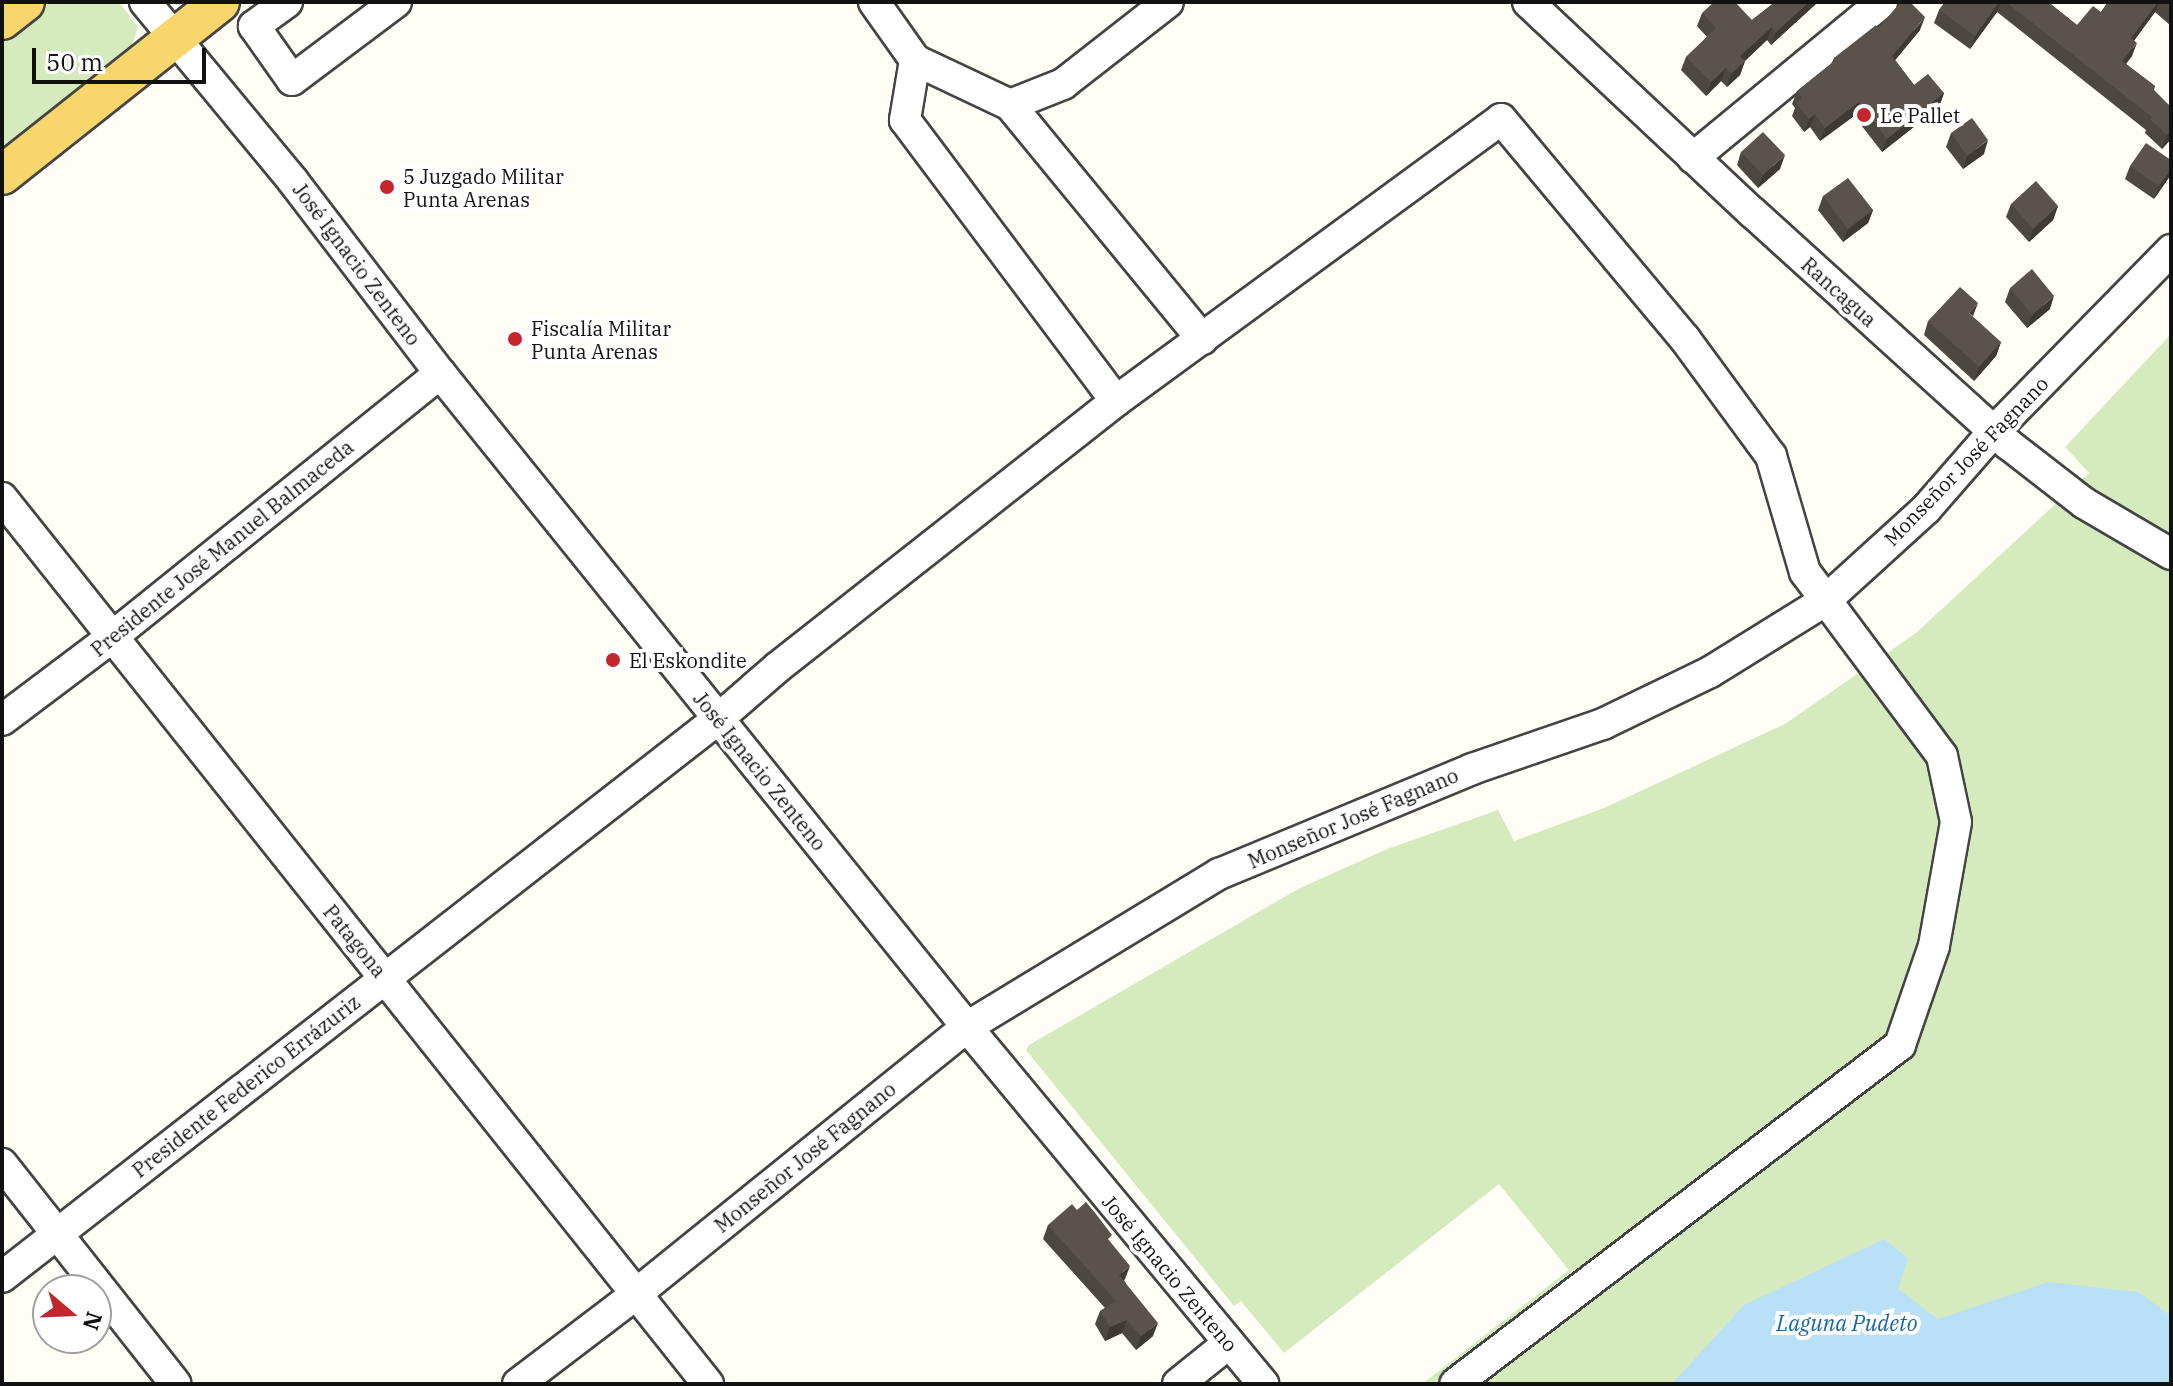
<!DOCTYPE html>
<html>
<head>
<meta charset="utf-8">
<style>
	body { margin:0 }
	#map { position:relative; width:2173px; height:1386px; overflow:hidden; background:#fffdf5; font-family:"IBM Plex Serif",serif }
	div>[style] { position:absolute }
	.green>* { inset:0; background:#d5ebbd }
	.water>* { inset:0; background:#b9e0f7 }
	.roads { filter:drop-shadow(2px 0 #444) drop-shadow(-2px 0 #444) drop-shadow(0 2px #444) drop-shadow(0 -2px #444) }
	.minor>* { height:30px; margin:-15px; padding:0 15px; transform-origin:15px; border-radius:15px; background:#fff }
	.major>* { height:38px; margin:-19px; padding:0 19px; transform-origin:19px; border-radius:19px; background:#f9d66b }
	.wall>* { inset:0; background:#4d4742 }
	.shaded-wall>* { inset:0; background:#3f3936 }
	.building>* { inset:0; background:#5a524d }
	.dots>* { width:22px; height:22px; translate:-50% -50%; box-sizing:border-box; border:4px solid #fff; border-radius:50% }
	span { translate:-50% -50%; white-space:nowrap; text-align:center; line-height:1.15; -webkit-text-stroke:8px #fff; paint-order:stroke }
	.poi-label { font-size:20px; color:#111 }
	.left { translate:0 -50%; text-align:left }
	.street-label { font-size:20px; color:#111 }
	.water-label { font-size:22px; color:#1768a6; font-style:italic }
	.frame { position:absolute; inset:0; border:4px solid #111; pointer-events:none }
	.north { position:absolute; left:32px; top:1274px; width:80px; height:80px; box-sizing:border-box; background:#fff; border:2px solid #a0a0a0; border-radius:50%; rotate:109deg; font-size:22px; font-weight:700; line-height:32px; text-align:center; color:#111 }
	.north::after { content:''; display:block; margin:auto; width:28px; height:36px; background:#c4262e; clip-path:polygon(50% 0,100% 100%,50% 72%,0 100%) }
	.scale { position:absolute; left:32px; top:48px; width:174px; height:36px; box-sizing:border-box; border:4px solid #111; border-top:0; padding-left:10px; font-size:24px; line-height:28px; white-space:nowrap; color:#111; -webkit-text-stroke:6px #fff; paint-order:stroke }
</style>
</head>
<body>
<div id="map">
	<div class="green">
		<i style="clip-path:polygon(29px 2px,119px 2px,138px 27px,133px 43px,2px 149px,2px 23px)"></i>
		<i style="clip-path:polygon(2171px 334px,2171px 1384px,1422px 1384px,1569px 1270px,1499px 1184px,1284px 1353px,1241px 1301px,1234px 1306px,1026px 1050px,1029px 1045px,1298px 889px,1387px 849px,1498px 810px,1514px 841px,1604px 808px,1785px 724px,1916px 633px,2089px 473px,2065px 447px)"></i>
	</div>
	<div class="water">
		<i style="clip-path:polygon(1884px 1239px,1908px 1258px,1898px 1289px,1938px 1319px,2048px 1282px,2138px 1292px,2171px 1316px,2171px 1384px,1672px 1384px,1744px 1305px)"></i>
	</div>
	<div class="roads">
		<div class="minor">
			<i style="left:145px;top:2px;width:232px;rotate:50.4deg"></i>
			<i style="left:293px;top:181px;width:242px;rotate:52.6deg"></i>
			<i style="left:440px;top:373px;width:840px;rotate:51.14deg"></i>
			<i style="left:967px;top:1027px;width:464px;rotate:50.3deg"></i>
			<i style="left:287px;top:2px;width:41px;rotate:144deg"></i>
			<i style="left:254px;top:26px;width:66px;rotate:54.9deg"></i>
			<i style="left:292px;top:80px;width:130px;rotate:-36.9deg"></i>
			<i style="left:874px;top:2px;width:71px;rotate:54.7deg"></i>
			<i style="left:915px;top:60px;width:61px;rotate:99.5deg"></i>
			<i style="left:905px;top:120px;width:351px;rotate:53.1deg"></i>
			<i style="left:1528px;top:2px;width:308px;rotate:43.2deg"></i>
			<i style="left:1753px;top:213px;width:344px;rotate:42.2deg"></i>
			<i style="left:2008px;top:444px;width:96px;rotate:37.8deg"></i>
			<i style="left:2084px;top:503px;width:101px;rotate:30.4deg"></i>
			<i style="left:915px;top:60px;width:105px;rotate:25.3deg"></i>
			<i style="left:1010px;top:105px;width:303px;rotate:50.6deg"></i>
			<i style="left:1010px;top:105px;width:57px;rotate:-21.6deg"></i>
			<i style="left:1063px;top:84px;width:133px;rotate:-38deg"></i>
			<i style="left:1693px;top:158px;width:245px;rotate:-39.5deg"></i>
			<i style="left:2px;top:498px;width:1133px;rotate:51.45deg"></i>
			<i style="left:2px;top:720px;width:138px;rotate:-37deg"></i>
			<i style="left:112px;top:637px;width:421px;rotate:-38.8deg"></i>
			<i style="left:2px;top:1164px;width:280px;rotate:51.7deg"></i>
			<i style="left:2px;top:1277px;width:908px;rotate:-37.93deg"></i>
			<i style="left:718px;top:719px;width:79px;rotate:-40.9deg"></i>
			<i style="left:778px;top:667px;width:430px;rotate:-38.2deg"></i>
			<i style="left:1116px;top:401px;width:477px;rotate:-36.2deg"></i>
			<i style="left:1501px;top:119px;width:287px;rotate:50.1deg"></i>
			<i style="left:1685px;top:339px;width:145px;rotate:53.7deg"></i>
			<i style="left:1771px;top:456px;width:121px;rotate:73.7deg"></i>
			<i style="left:1805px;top:572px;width:229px;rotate:53.3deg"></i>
			<i style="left:1942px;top:756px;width:67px;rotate:78deg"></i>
			<i style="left:1956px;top:822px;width:126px;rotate:100.1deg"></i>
			<i style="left:1934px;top:946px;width:105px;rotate:109deg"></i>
			<i style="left:1900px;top:1045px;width:559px;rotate:142.7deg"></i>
			<i style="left:518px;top:1384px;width:148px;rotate:-37.3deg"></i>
			<i style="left:636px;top:1294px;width:425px;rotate:-38.9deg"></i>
			<i style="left:967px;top:1027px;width:295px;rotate:-31.3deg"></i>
			<i style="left:1219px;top:874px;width:274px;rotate:-22.5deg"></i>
			<i style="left:1472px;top:769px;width:139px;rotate:-19deg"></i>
			<i style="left:1603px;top:724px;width:119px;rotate:-25.9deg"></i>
			<i style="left:1710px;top:672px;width:137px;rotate:-31.8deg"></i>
			<i style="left:1826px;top:600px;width:135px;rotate:-42.3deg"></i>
			<i style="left:1926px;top:509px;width:105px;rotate:-48.9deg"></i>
			<i style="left:1995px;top:430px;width:252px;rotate:-45.6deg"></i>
			<i style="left:1178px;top:1384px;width:65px;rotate:-38.8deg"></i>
		</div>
		<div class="major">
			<i style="left:2px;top:20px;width:29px;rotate:-38deg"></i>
			<i style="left:2px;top:175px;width:278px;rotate:-38.4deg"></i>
		</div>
	</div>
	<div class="wall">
		<i style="clip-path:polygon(1775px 2px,1818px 2px,1771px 45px,1767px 40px,1745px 61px,1740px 75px,1727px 87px,1721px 81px,1706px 96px,1681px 70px,1686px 57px,1707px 37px,1697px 26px,1702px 13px,1752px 20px)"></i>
		<i style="clip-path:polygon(1945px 2px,2048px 2px,2077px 25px,2101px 12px,2108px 2px,2171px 2px,2171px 26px,2155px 12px,2134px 41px,2132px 56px,2126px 64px,2155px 86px,2154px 90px,2171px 139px,2162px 149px,2145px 133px,2146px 130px,1997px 12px,1970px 49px,1934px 23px,1939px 10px)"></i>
		<i style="clip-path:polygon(1878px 28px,1920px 30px,1895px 60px,1914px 85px,1944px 93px,1939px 107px,1882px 152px,1854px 116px,1820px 141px,1810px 127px,1804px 132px,1792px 116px,1795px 108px,1792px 104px,1797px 91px,1831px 64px,1834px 58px)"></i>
		<i style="clip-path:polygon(1951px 133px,1984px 154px,1963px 169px,1946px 147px)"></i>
		<i style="clip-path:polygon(1741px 152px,1780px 169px,1758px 188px,1737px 165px)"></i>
		<i style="clip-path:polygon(2171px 160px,2170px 176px,2154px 199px,2125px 179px,2130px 166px)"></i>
		<i style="clip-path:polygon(1823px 196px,1873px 210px,1868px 223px,1843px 242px,1818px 210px)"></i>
		<i style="clip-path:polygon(2011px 204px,2058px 206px,2053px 220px,2029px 242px,2006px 217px)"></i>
		<i style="clip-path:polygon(2010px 288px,2050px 309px,2027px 328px,2005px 302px)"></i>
		<i style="clip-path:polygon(1928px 321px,2001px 342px,1996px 356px,1974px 381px,1924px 335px)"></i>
		<i style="clip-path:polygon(1048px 1225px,1109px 1241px,1125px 1279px,1124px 1280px,1153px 1336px,1136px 1350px,1122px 1333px,1105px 1341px,1095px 1324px,1100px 1311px,1105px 1308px,1043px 1239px)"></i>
	</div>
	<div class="shaded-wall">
		<i style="clip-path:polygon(1809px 2px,1818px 2px,1771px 45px,1776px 32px)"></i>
		<i style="clip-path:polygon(1999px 2px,2001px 2px,1997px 12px,1970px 49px,1975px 36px)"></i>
		<i style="clip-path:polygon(2158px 2px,2159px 2px,2155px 12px,2126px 51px,2131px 38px)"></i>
		<i style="clip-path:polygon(1925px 17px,1920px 30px,1887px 70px,1892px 56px)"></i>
		<i style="clip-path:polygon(1772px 27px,1767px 40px,1735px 70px,1740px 56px)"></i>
		<i style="clip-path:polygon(2137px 43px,2132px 56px,2117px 74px,2122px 61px)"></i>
		<i style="clip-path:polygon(1745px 61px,1740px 75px,1727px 87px,1731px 74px)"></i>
		<i style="clip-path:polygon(1726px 68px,1721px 81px,1706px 96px,1711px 82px)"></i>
		<i style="clip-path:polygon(1944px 93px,1939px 107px,1882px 152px,1887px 139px)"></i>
		<i style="clip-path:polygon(1859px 102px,1854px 116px,1820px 141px,1825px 128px)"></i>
		<i style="clip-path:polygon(1815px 114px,1810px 127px,1804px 132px,1809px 119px)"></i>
		<i style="clip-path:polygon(2171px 131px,2171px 139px,2162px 149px,2167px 135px)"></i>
		<i style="clip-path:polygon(1988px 140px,1984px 154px,1963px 169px,1967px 156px)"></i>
		<i style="clip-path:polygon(1785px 155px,1780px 169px,1758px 188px,1763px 175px)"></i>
		<i style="clip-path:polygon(2171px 169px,2170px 176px,2154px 199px,2159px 186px)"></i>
		<i style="clip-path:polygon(2058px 206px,2053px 220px,2029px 242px,2033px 229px)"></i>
		<i style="clip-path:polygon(1873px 210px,1868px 223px,1843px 242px,1848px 229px)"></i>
		<i style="clip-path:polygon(2054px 296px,2050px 309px,2027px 328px,2032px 315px)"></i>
		<i style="clip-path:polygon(1978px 303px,1973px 316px,1969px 313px)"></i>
		<i style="clip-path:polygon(2001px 342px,1996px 356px,1974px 381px,1979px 367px)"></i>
		<i style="clip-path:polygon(1130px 1266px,1125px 1279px,1115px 1288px,1119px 1275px)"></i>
		<i style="clip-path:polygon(1127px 1320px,1122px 1333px,1105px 1341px,1110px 1327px)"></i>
		<i style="clip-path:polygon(1158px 1323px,1153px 1336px,1136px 1350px,1141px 1336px)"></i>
	</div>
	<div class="building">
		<i style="clip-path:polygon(1714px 2px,1735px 2px,1752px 20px,1775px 2px,1809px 2px,1776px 32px,1772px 27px,1740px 56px,1745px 61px,1731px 74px,1726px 68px,1711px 82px,1686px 57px,1716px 28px,1702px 13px)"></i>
		<i style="clip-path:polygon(1901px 2px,1910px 2px,1925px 17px,1892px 56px,1914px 85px,1928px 74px,1944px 93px,1887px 139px,1859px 102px,1825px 128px,1815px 114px,1809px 119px,1796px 103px,1802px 98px,1797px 91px,1836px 60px,1834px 58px,1876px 25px,1878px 28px)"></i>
		<i style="clip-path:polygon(1945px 2px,1999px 2px,1975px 36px,1939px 10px)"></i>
		<i style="clip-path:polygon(2006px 2px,2048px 2px,2077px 25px,2093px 6px,2101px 12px,2108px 2px,2158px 2px,2131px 38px,2137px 43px,2122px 61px,2155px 86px,2153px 89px,2171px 107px,2171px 131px,2167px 135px,2150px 119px,2152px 117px)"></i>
		<i style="clip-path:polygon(2164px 2px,2171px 2px,2171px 8px)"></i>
		<i style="clip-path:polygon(1972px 118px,1988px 140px,1967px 156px,1951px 133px)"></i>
		<i style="clip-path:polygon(1763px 132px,1785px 155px,1763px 175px,1741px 152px)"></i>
		<i style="clip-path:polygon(2146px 143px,2171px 160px,2171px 169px,2159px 186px,2130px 166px)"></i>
		<i style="clip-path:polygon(1848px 178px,1873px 210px,1848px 229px,1823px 196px)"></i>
		<i style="clip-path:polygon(2036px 181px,2058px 206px,2033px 229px,2011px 204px)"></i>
		<i style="clip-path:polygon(2032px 269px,2054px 296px,2032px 315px,2010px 288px)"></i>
		<i style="clip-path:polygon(1960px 287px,1978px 303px,1969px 313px,2001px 342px,1979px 367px,1928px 321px)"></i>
		<i style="clip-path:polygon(1086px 1202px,1096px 1214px,1112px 1235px,1108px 1239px,1130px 1266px,1119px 1275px,1158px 1323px,1141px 1336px,1127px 1320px,1110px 1327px,1100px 1311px,1116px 1301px,1048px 1225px,1072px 1204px,1077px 1210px)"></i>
	</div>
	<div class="dots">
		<i style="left:1864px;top:115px;background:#c4262e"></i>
		<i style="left:387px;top:187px;background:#c4262e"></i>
		<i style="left:515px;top:339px;background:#c4262e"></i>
		<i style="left:613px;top:660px;background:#c4262e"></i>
	</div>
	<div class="poi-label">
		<span class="left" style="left:1880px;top:115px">Le Pallet</span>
		<span class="left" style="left:403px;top:188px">5 Juzgado Militar<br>Punta Arenas</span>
		<span class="left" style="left:531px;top:340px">Fiscalía Militar<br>Punta Arenas</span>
		<span class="left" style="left:629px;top:660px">El Eskondite</span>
	</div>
	<div class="street-label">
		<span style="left:357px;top:264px;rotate:53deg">José Ignacio Zenteno</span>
		<span style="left:1839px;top:292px;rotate:42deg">Rancagua</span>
		<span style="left:1966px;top:461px;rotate:-46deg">Monseñor José Fagnano</span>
		<span style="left:222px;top:548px;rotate:-39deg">Presidente José Manuel Balmaceda</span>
		<span style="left:760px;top:771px;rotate:51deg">José Ignacio Zenteno</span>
		<span style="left:1353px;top:818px;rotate:-23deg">Monseñor José Fagnano</span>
		<span style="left:355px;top:941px;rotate:51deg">Patagona</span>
		<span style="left:246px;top:1086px;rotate:-38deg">Presidente Federico Errázuriz</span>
		<span style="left:805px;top:1157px;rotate:-39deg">Monseñor José Fagnano</span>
		<span style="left:1170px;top:1273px;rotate:50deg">José Ignacio Zenteno</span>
	</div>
	<div class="water-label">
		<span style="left:1847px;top:1323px">Laguna Pudeto</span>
	</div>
	<div class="frame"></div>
	<div class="north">N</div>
	<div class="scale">50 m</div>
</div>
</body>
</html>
